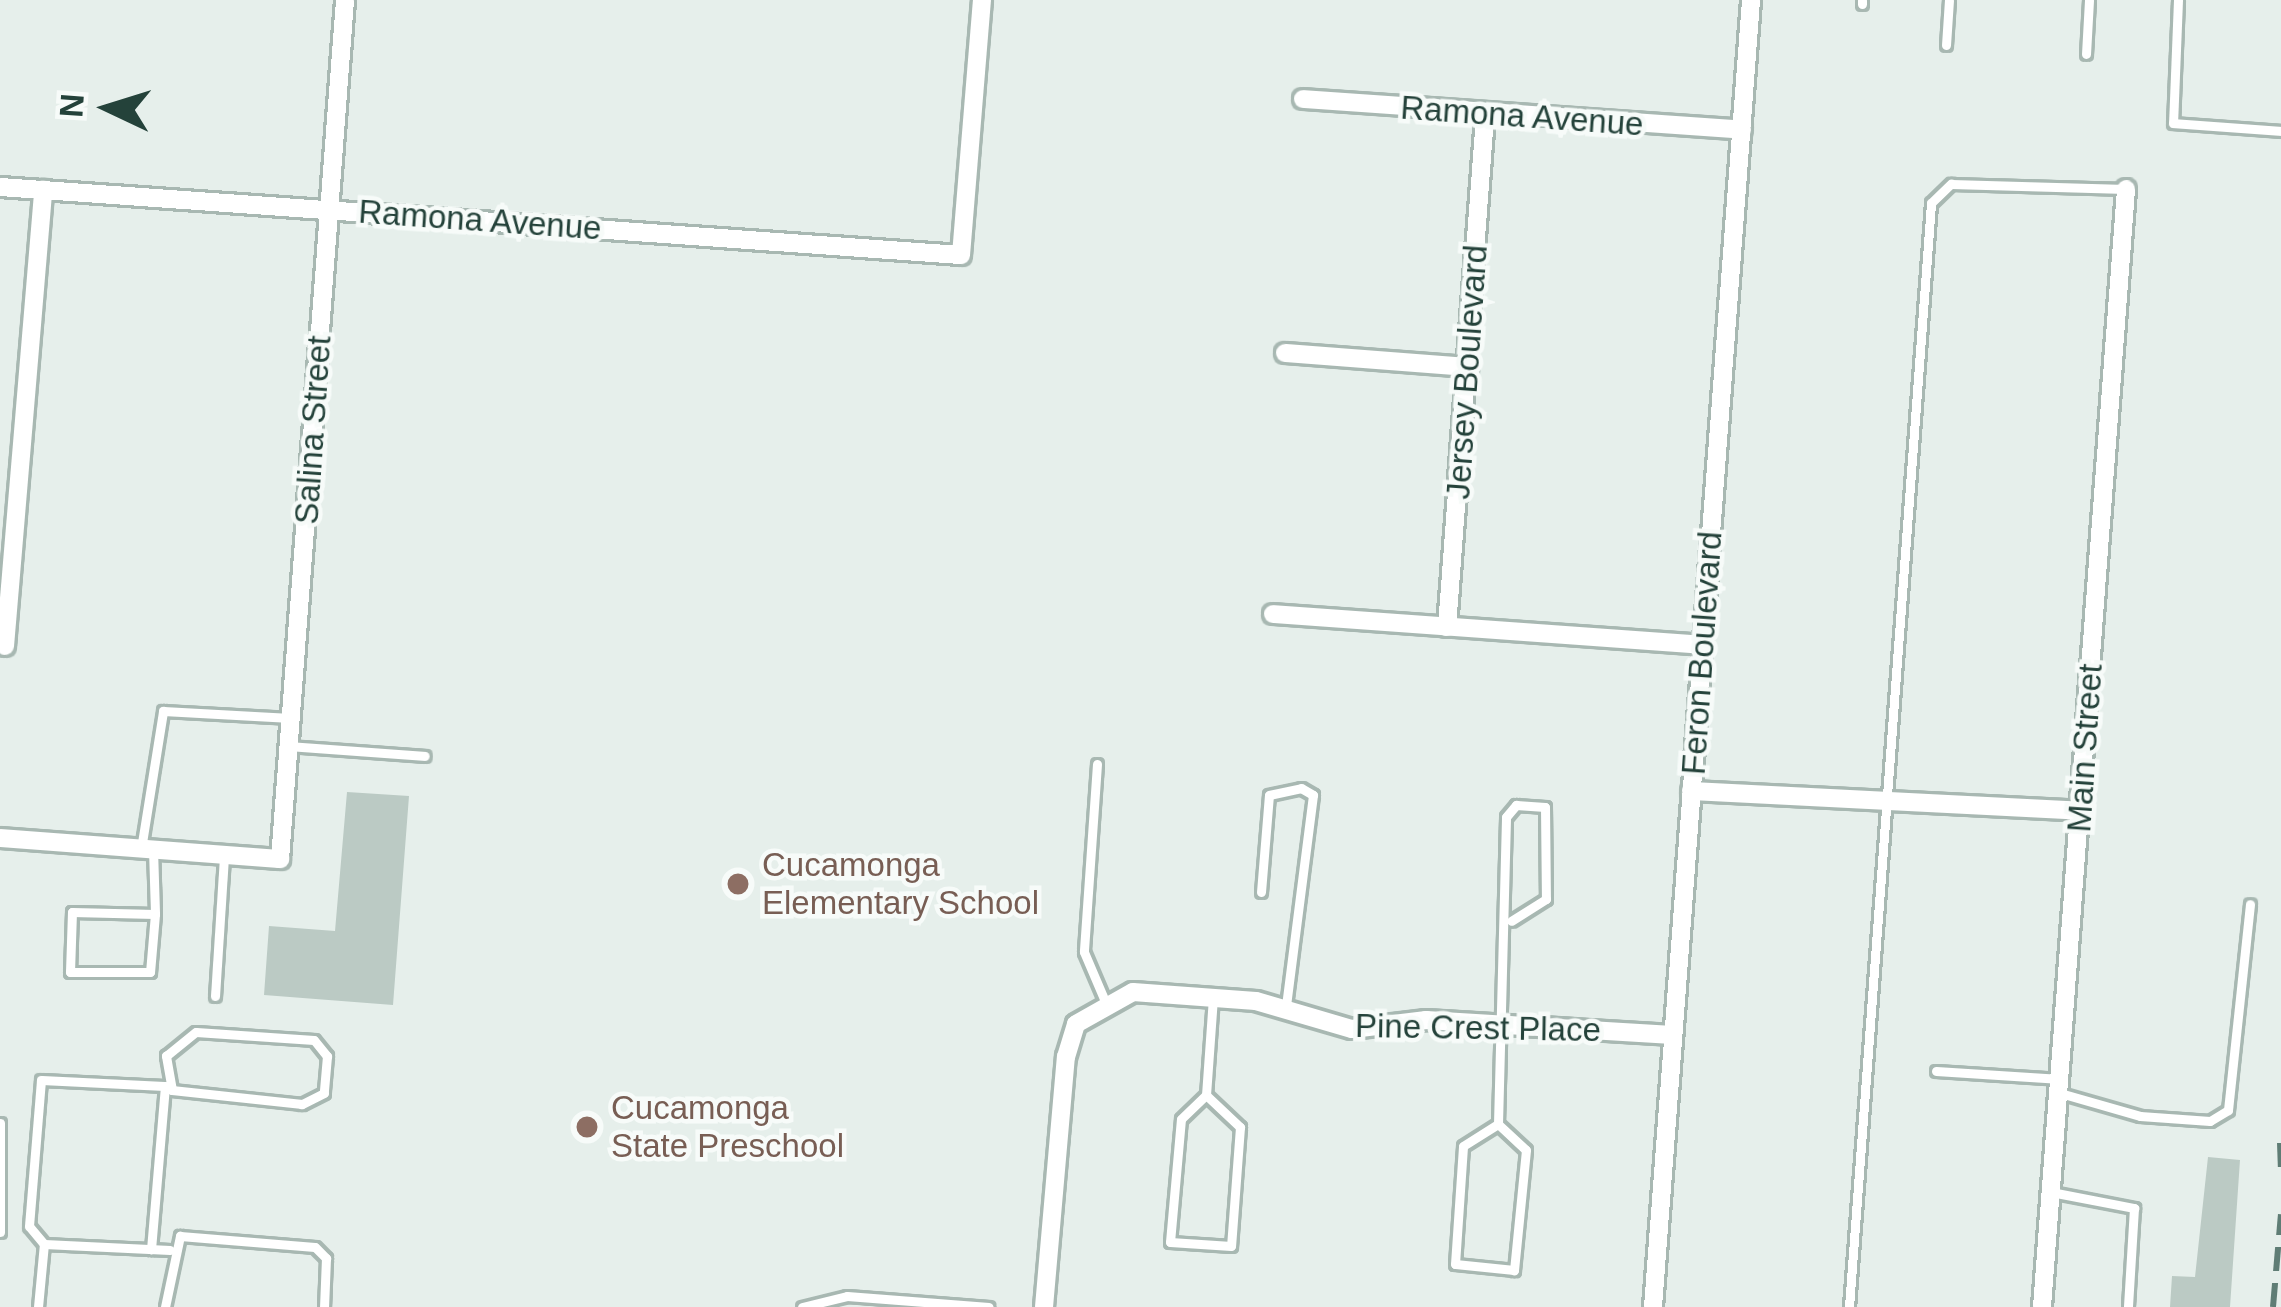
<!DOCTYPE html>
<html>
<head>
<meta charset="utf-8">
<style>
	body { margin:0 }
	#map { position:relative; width:2281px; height:1307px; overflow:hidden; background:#e6efeb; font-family:Helvetica,sans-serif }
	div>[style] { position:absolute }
	.building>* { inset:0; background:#bbcac4 }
	.roads { filter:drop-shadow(3px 0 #a8b8b2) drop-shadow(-3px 0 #a8b8b2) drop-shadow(0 3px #a8b8b2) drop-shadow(0 -3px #a8b8b2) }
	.lane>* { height:9px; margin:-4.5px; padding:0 4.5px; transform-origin:4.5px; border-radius:4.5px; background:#fff }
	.street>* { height:18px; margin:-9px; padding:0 9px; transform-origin:9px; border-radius:9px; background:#fff }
	.rail>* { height:6px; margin-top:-3px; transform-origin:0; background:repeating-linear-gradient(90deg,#5f7d75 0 24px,transparent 0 36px) }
	.dots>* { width:33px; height:33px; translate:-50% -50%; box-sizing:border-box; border:6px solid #f7fbf9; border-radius:50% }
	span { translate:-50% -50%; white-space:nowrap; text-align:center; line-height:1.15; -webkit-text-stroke:9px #f7fbf9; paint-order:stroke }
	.street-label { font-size:33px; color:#24423a }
	.education-label { font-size:33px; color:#785e54 }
	.left { translate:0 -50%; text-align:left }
	.north { position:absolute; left:48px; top:48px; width:120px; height:120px; -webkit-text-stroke:9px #f7fbf9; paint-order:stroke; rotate:274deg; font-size:33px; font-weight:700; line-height:48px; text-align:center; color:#24423a }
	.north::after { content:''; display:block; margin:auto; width:42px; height:54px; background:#24423a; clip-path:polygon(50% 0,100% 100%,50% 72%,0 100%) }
</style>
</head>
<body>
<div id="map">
	<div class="building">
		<i style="clip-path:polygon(347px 792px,409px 796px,393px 1005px,264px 995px,269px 926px,335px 931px)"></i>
		<i style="clip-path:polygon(2208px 1157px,2240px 1160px,2230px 1307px,2170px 1307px,2172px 1276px,2195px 1277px)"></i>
	</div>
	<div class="roads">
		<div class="lane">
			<i style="left:2178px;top:0;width:123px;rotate:92.3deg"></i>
			<i style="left:2173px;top:123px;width:108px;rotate:4.2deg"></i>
			<i style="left:1862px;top:4px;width:4px;rotate:-90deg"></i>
			<i style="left:1946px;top:45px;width:45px;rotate:-86.2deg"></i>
			<i style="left:2086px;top:54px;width:54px;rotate:-86.8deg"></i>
			<i style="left:289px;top:746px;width:136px;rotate:4.2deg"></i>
			<i style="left:1097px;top:764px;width:188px;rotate:94deg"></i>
			<i style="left:1084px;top:952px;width:59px;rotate:66.9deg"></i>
			<i style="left:141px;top:849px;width:140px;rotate:-80.9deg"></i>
			<i style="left:163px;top:711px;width:128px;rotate:3.1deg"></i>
			<i style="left:153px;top:849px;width:65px;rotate:88.2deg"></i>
			<i style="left:155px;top:914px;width:58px;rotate:94.9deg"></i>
			<i style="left:150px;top:972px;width:80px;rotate:180deg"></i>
			<i style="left:70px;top:972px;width:60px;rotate:-88.1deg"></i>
			<i style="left:72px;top:912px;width:83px;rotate:1.4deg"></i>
			<i style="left:1261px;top:892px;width:97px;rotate:-85.3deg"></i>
			<i style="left:1269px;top:795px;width:33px;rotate:-12deg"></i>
			<i style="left:1301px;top:788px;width:14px;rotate:30deg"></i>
			<i style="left:1313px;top:795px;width:214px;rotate:97.3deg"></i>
			<i style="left:215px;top:996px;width:141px;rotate:-86.3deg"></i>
			<i style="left:196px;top:1032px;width:118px;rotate:3.9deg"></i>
			<i style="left:314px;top:1040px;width:21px;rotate:51deg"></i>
			<i style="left:327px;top:1056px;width:37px;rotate:95deg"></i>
			<i style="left:324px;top:1093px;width:25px;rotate:153deg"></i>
			<i style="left:302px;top:1104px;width:131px;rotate:-173.9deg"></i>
			<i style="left:172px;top:1090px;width:35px;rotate:-100deg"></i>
			<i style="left:166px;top:1056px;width:38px;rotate:-39deg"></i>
			<i style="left:1936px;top:1071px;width:125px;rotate:3.7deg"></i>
			<i style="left:2060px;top:1093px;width:83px;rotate:16deg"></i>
			<i style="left:2140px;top:1116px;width:70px;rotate:4.1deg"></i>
			<i style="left:2210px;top:1121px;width:21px;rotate:-31deg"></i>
			<i style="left:2228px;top:1110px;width:207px;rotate:-83.9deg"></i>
			<i style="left:1206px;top:1095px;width:47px;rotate:43.3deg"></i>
			<i style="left:1240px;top:1127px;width:119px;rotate:94.3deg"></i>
			<i style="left:1231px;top:1246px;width:61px;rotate:-176.2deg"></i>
			<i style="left:1170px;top:1242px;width:123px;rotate:-84.9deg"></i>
			<i style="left:1181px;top:1119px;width:35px;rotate:-44deg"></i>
			<i style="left:1206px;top:1095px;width:97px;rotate:-85.9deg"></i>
			<i style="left:0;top:1123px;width:109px;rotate:90deg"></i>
			<i style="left:1498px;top:1124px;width:38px;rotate:43deg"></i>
			<i style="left:1526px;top:1150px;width:121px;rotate:95.7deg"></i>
			<i style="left:1514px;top:1270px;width:59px;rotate:-174.2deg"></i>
			<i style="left:1455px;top:1264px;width:118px;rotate:-86.1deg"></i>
			<i style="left:1463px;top:1146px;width:41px;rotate:-32.2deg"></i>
			<i style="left:1498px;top:1124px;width:307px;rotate:-88.5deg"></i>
			<i style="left:1506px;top:817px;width:16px;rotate:-50deg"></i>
			<i style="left:1516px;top:805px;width:29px;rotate:4deg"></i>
			<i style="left:1545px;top:807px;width:92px;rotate:89.4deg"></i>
			<i style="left:1546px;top:899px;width:41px;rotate:147.8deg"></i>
			<i style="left:2051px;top:1192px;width:85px;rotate:10.9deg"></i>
			<i style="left:2134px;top:1208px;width:99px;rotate:93.5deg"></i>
			<i style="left:44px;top:1244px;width:126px;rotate:2.7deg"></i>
			<i style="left:38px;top:1307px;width:63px;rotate:-84.6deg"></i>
			<i style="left:44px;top:1244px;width:23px;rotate:-130deg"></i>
			<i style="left:29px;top:1226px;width:146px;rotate:-85.3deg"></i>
			<i style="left:41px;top:1080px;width:124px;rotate:2.8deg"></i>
			<i style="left:165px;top:1086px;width:164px;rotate:94.9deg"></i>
			<i style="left:165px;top:1307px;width:73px;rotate:-78.1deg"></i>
			<i style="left:180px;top:1236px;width:135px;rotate:4.7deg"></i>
			<i style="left:315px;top:1247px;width:16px;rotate:45deg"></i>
			<i style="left:326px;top:1258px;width:49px;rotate:92.3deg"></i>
			<i style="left:802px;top:1307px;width:46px;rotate:-13.7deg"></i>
			<i style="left:847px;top:1296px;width:142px;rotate:4.4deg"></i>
			<i style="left:1849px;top:1307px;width:1107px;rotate:-85.75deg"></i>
			<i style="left:1931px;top:203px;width:28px;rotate:-44deg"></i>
			<i style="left:1951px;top:184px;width:175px;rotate:1.6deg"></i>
		</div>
		<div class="street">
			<i style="left:1303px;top:99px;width:440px;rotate:4deg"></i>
			<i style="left:0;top:187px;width:963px;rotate:4.05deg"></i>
			<i style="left:961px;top:255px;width:256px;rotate:-85.3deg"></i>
			<i style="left:1285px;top:353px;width:184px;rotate:4.4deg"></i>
			<i style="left:1273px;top:614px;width:431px;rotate:4.1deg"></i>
			<i style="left:1447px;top:627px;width:511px;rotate:-85.74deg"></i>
			<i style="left:5px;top:646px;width:458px;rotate:-85.2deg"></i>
			<i style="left:1691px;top:791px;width:391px;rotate:2.9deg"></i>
			<i style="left:0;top:838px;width:281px;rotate:4.3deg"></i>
			<i style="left:280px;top:859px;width:861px;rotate:-85.67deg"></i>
			<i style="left:1044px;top:1307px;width:251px;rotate:-85deg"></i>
			<i style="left:1066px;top:1057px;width:34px;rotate:-73deg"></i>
			<i style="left:1076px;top:1024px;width:65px;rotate:-29.3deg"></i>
			<i style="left:1133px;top:992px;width:123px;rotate:4.2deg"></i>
			<i style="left:1256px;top:1001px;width:100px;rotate:16.3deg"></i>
			<i style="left:1352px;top:1029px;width:75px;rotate:-6.9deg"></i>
			<i style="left:1426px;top:1020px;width:247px;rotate:3.5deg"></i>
			<i style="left:1653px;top:1307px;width:1311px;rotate:-85.71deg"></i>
			<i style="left:2042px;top:1307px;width:1121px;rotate:-85.7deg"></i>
		</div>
	</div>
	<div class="rail">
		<i style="left:2280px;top:1143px;width:26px;rotate:88deg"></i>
		<i style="left:2273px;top:1307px;width:93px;rotate:-85.1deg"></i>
	</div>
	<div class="dots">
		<i style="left:738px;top:884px;background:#8d6e63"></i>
		<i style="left:587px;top:1127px;background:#8d6e63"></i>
	</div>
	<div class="street-label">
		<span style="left:1522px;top:116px;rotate:4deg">Ramona Avenue</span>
		<span style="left:480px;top:220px;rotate:4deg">Ramona Avenue</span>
		<span style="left:1467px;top:372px;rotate:-86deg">Jersey Boulevard</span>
		<span style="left:313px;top:430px;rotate:-86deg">Salina Street</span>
		<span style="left:1702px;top:653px;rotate:-86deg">Feron Boulevard</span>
		<span style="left:2085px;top:748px;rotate:-86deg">Main Street</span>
		<span style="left:1478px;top:1028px;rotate:1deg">Pine Crest Place</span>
	</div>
	<div class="education-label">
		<span class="left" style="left:762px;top:884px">Cucamonga<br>Elementary School</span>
		<span class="left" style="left:611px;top:1127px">Cucamonga<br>State Preschool</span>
	</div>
	<div class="north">N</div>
</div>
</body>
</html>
